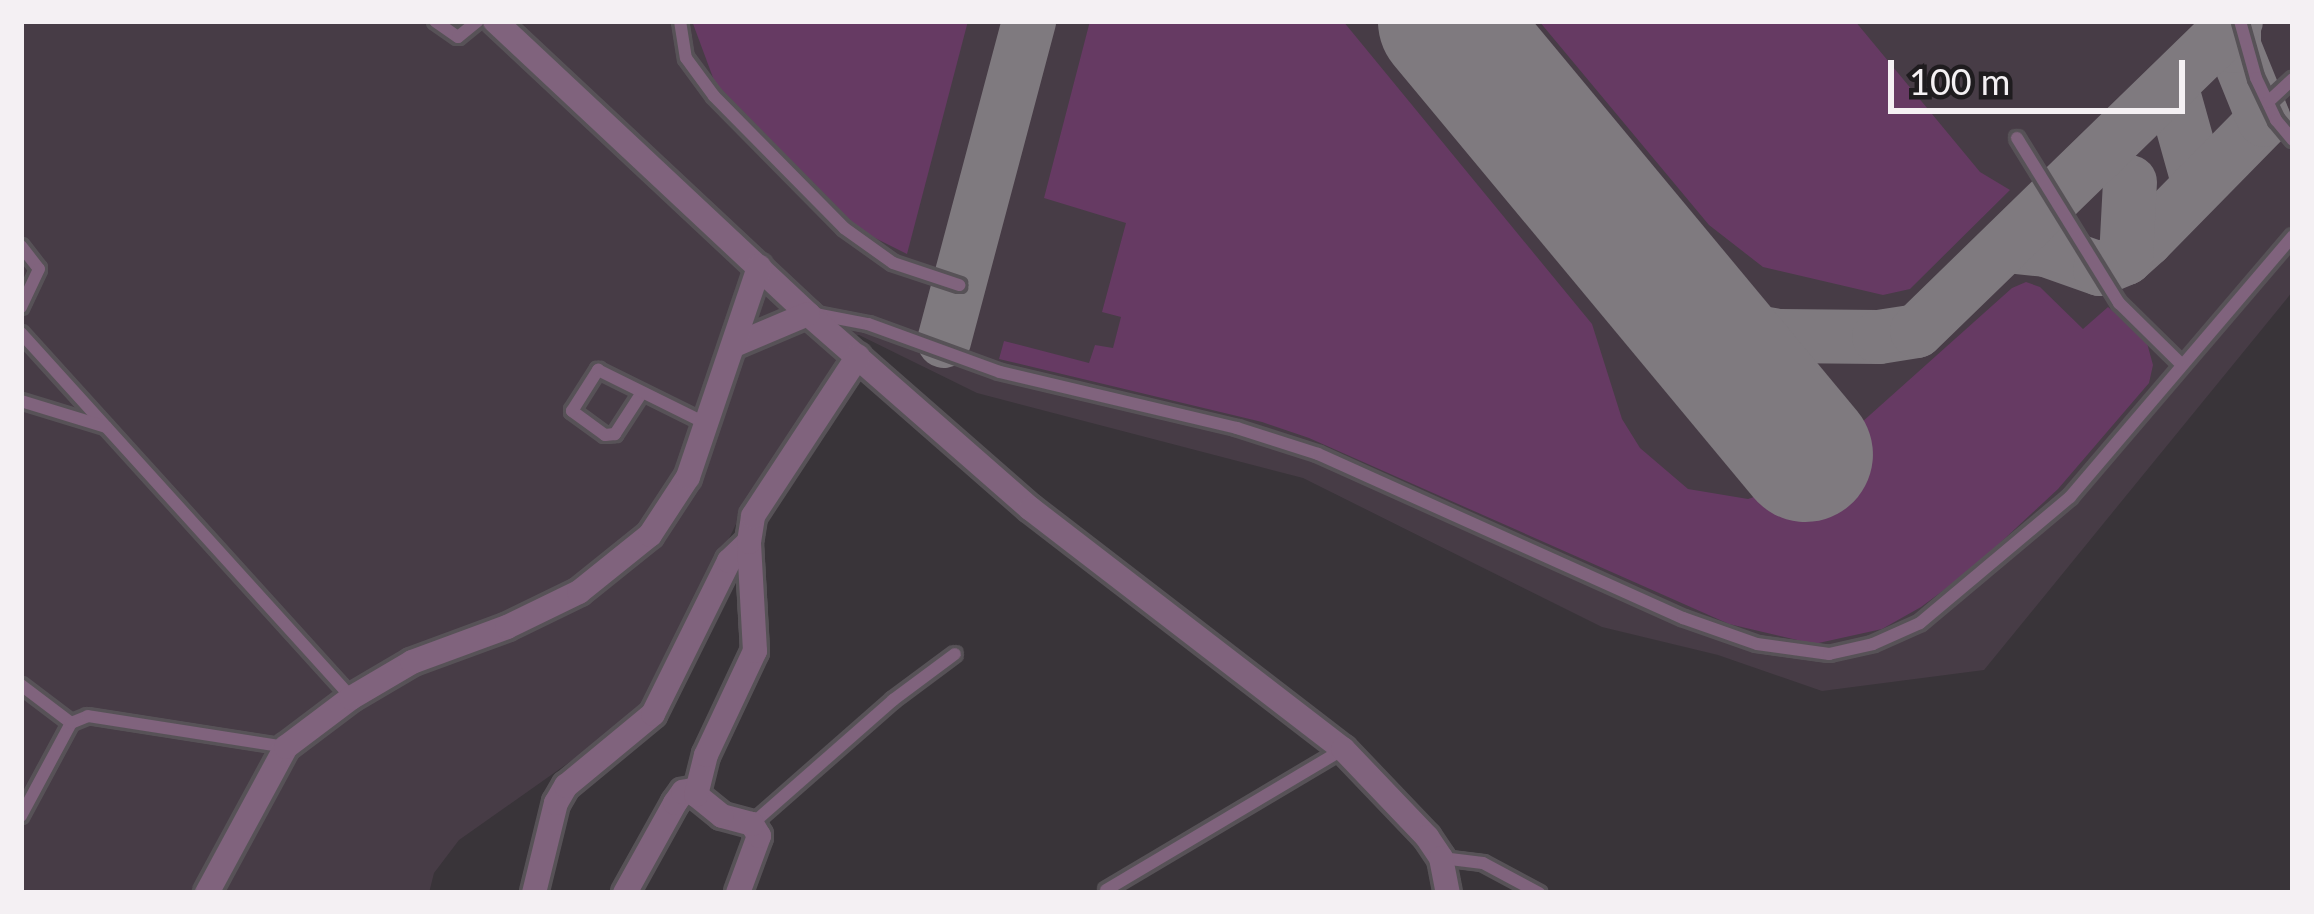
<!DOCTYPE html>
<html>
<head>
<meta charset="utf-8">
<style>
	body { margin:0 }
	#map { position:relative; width:2314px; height:914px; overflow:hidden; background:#393439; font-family:Lato,sans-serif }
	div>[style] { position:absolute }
	.built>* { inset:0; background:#473c46 }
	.green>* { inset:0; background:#663a63 }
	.taxiway>* { height:54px; margin:-27px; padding:0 27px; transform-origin:27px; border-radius:27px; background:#7f7a7f }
	.runway>* { height:135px; margin:-67.5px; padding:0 67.5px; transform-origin:67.5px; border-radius:67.5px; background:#7f7a7f }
	.roads { filter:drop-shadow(3px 0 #575257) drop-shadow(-3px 0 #575257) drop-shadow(0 3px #575257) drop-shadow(0 -3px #575257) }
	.service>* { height:12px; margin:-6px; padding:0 6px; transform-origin:6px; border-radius:6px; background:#80637d }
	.minor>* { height:24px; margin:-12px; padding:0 12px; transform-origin:12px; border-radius:12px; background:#80637d }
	span { translate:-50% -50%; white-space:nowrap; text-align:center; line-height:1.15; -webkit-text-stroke:9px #1f1c1f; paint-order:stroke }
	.frame { position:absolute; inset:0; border:24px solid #f4f0f3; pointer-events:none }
	.scale { position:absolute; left:1888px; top:60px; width:297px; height:54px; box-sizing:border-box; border:6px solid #f4f0f3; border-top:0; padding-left:15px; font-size:36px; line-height:42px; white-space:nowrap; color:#f4f0f3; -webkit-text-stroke:9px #1f1c1f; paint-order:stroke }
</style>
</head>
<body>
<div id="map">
	<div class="built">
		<i style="clip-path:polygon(21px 21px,2293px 21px,2293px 291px,1984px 670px,1822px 691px,1718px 655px,1602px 627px,1303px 478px,977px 393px,859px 335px,849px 337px,836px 355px,838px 366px,747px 501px,649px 706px,459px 840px,434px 873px,429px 893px,21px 893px)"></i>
	</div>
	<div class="green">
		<i style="clip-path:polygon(692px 21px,968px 21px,907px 254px,861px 231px,715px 83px)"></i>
		<i style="clip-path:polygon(1090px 21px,1343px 21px,1592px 324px,1622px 419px,1640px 448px,1688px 489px,1748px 499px,1775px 490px,1833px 448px,2012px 288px,2026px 282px,2040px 287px,2083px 329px,2108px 307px,2136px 330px,2147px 343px,2153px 365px,2149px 383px,2058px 489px,1971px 570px,1921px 607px,1882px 629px,1814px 644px,1729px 624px,1309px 438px,1262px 422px,999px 359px,1004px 341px,1089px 363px,1095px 345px,1113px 348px,1121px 317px,1102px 312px,1126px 223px,1044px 198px)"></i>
		<i style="clip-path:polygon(1539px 21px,1855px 21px,1980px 172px,2010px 190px,1910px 289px,1883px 295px,1763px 267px,1709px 225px)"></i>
	</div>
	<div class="taxiway">
		<i style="left:2171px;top:85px;width:104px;rotate:74.4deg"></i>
		<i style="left:2006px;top:246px;width:40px;rotate:5.7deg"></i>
		<i style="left:2046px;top:250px;width:57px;rotate:19.4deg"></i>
		<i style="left:2100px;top:269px;width:28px;rotate:-23deg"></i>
		<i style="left:2126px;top:258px;width:27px;rotate:-42deg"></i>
		<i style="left:2146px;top:240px;width:168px;rotate:-45.5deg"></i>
		<i style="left:2264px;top:120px;width:80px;rotate:-112.1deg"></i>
		<i style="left:2234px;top:46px;width:23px;rotate:-90deg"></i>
		<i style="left:2126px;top:258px;width:76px;rotate:-87deg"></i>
		<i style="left:1680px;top:304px;width:56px;rotate:25.2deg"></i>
		<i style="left:1731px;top:328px;width:49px;rotate:9.5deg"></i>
		<i style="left:1779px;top:336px;width:100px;rotate:0.6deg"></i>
		<i style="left:1879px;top:337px;width:38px;rotate:-9deg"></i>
		<i style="left:1917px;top:331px;width:445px;rotate:-44.2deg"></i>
		<i style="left:944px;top:341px;width:331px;rotate:-75.1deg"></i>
	</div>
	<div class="runway">
		<i style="left:1445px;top:21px;width:563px;rotate:50.26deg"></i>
	</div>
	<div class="roads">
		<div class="service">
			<i style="left:435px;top:21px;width:28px;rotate:35deg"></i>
			<i style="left:458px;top:37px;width:26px;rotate:-39deg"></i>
			<i style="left:680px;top:21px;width:37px;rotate:81deg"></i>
			<i style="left:686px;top:58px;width:47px;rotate:53.6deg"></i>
			<i style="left:714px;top:96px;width:185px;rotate:45.4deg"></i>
			<i style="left:844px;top:228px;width:60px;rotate:35.5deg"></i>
			<i style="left:893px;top:263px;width:70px;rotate:18.4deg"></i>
			<i style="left:2240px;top:21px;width:59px;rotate:74.3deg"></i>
			<i style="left:2256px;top:78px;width:47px;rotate:64.5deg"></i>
			<i style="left:2276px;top:120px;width:26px;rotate:50deg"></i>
			<i style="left:2268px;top:102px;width:34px;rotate:-43deg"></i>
			<i style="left:2017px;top:138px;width:194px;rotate:58.3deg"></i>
			<i style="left:2119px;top:303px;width:88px;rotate:44.5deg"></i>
			<i style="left:21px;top:246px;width:29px;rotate:52deg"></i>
			<i style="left:39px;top:269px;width:42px;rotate:115.3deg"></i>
			<i style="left:815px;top:314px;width:54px;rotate:10.7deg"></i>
			<i style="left:868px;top:324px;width:140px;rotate:20deg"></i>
			<i style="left:1000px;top:372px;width:244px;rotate:13.3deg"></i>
			<i style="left:1237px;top:428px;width:85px;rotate:17.8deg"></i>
			<i style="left:1318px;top:454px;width:400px;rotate:24.2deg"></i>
			<i style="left:1683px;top:618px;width:78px;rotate:19.4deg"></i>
			<i style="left:1757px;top:644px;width:73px;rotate:7.9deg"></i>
			<i style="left:1829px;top:654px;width:45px;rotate:-12.8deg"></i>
			<i style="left:1873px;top:644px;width:51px;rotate:-24.1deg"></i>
			<i style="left:1920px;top:623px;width:196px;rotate:-40deg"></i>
			<i style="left:2070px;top:497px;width:343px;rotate:-49.5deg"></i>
			<i style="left:21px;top:333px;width:491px;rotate:47.8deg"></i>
			<i style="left:641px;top:394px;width:48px;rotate:123deg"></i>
			<i style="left:615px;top:434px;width:10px;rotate:174deg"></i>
			<i style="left:605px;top:435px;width:41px;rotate:-144deg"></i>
			<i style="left:572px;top:411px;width:49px;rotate:-57.6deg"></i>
			<i style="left:598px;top:370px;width:122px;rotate:26.4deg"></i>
			<i style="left:21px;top:401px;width:89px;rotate:17deg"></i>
			<i style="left:21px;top:685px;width:63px;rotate:37.2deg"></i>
			<i style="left:21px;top:816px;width:106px;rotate:-61.7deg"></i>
			<i style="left:71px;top:723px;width:18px;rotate:-22deg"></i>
			<i style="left:88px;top:716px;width:200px;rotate:8.9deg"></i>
			<i style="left:752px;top:824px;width:188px;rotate:-41.3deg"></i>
			<i style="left:893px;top:700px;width:77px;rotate:-36.6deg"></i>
			<i style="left:1442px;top:858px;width:41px;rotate:7deg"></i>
			<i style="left:1483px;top:863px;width:64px;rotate:28.2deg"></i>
			<i style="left:1106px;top:890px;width:274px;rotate:-30.7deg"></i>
		</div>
		<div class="minor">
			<i style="left:495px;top:21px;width:429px;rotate:43.1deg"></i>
			<i style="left:808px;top:314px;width:296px;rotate:41.2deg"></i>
			<i style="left:1031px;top:509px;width:394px;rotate:37.6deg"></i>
			<i style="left:1343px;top:749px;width:122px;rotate:46.3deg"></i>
			<i style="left:1427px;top:837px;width:25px;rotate:56deg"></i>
			<i style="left:1441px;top:858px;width:36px;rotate:79deg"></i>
			<i style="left:737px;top:344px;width:77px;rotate:-22.9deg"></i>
			<i style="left:207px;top:893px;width:166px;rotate:-61.6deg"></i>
			<i style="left:286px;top:747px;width:81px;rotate:-37deg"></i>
			<i style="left:351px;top:698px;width:71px;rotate:-30.5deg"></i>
			<i style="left:412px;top:662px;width:101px;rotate:-20.2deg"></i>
			<i style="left:507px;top:627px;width:80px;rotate:-25.9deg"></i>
			<i style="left:579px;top:592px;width:91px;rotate:-38.8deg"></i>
			<i style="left:650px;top:535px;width:69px;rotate:-56.8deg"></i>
			<i style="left:688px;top:477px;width:222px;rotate:-71.3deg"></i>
			<i style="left:534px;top:893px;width:93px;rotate:-76.3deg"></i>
			<i style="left:556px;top:803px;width:20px;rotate:-60deg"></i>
			<i style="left:566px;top:786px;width:113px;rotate:-39.6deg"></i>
			<i style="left:653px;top:714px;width:171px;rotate:-63.6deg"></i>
			<i style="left:729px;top:561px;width:28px;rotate:-44deg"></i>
			<i style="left:625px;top:893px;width:103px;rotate:-60.9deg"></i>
			<i style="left:675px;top:803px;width:14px;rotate:-54deg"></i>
			<i style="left:683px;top:792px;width:13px;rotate:-13deg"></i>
			<i style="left:738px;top:893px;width:61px;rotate:-69.8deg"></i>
			<i style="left:759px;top:836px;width:14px;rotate:-120deg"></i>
			<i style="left:752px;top:824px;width:31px;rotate:-165deg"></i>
			<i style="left:722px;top:816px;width:33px;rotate:-141deg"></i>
			<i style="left:696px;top:795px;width:41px;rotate:-76deg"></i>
			<i style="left:706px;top:755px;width:115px;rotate:-64.8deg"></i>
			<i style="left:755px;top:651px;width:109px;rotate:-93.2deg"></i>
			<i style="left:749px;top:542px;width:26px;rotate:-81deg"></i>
			<i style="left:753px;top:516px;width:191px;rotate:-56.7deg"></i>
		</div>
	</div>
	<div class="frame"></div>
	<div class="scale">100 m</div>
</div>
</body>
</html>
